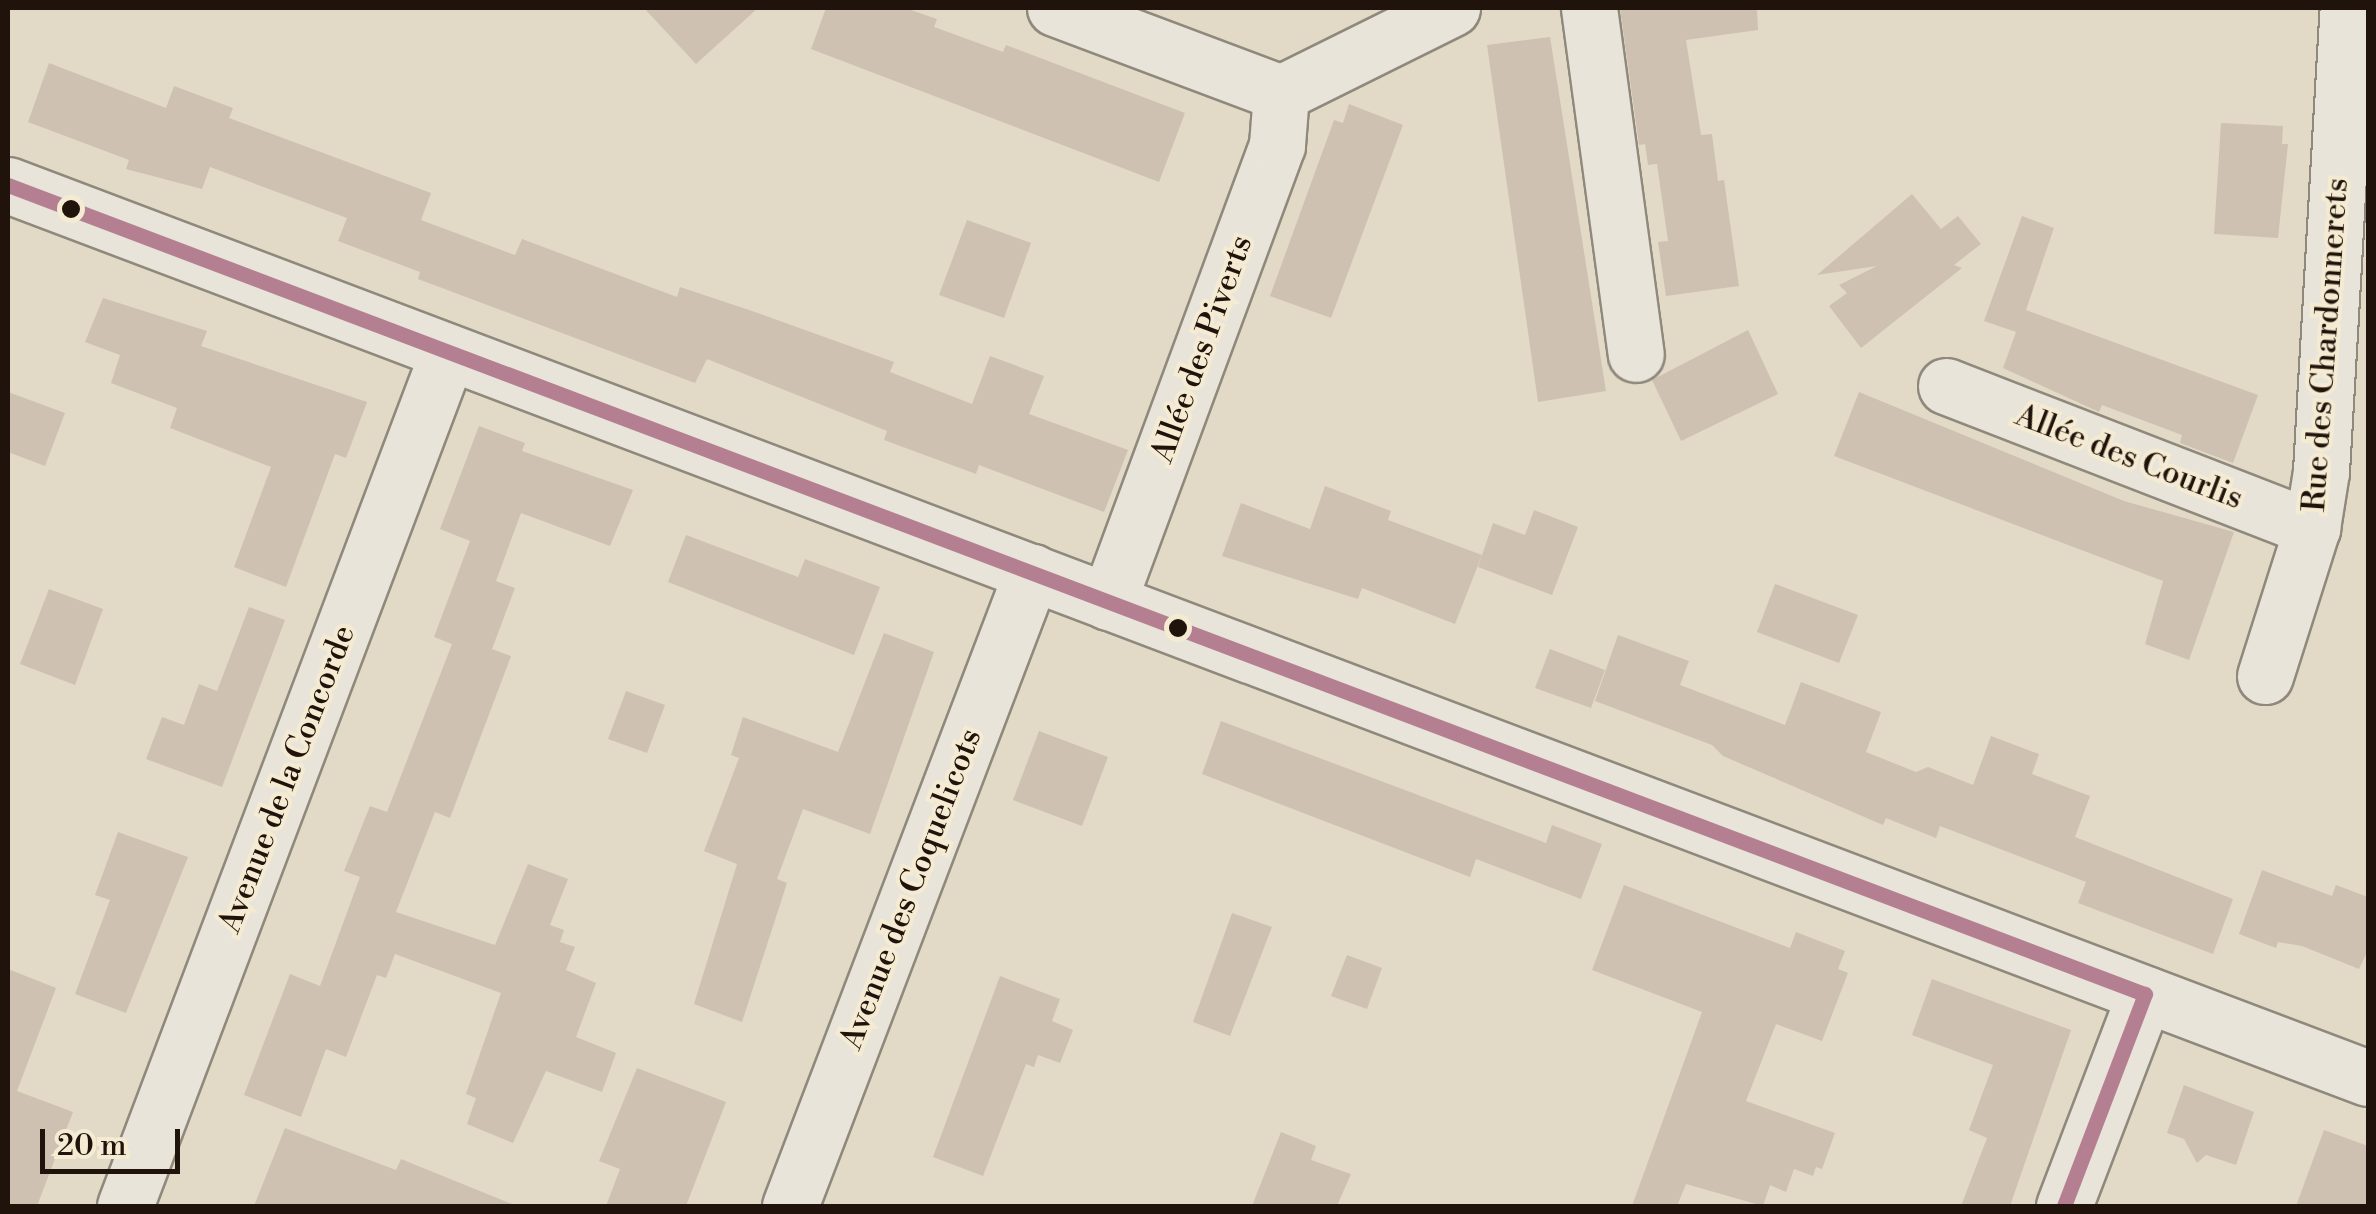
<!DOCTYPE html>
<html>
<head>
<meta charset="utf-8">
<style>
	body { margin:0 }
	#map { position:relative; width:2376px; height:1214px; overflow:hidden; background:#e2dac6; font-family:"Libre Bodoni",serif }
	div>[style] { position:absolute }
	.building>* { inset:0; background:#cec1b1 }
	.roads { filter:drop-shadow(2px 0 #8f897c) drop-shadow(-2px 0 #8f897c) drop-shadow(0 2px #8f897c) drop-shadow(0 -2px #8f897c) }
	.street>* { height:55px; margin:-27.5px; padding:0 27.5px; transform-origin:27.5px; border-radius:27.5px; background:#e8e4da }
	.bus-1>* { height:15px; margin:-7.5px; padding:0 7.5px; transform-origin:7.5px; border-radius:7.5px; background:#b57f92 }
	.dots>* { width:28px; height:28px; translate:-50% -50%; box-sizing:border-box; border:5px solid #f4ebd2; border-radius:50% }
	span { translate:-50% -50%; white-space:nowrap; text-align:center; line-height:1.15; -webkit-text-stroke:8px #f4ebd2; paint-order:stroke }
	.street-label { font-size:32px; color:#20130b }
	.frame { position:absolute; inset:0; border:10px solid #20130b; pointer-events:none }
	.scale { position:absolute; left:40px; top:1129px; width:140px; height:45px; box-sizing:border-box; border:5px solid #20130b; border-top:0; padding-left:12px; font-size:30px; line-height:35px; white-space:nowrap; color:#20130b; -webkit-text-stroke:8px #f4ebd2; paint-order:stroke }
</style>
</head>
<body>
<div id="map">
	<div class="building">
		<i style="clip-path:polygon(644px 8px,758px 8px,696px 64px)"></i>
		<i style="clip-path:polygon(826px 8px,905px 8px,937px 19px,934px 27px,1003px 52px,1006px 45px,1185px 113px,1159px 182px,811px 49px)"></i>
		<i style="clip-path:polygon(1620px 8px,1757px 8px,1758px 30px,1686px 40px,1701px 135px,1712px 134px,1718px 181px,1724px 180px,1739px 286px,1666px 296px,1658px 242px,1668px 241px,1657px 164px,1648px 165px,1645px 144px,1639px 145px)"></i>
		<i style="clip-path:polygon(1550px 37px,1606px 391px,1538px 402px,1487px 45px)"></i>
		<i style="clip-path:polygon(49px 63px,166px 108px,174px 86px,233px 108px,229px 118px,431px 193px,421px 220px,515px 255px,522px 239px,677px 297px,680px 287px,752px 311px,894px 362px,890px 372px,972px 404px,990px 356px,1044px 376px,1029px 414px,1128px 450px,1104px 512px,979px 465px,976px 474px,884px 440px,887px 431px,707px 359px,695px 383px,418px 279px,420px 272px,338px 241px,347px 218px,210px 167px,202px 189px,126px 169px,129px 160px,28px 122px)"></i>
		<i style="clip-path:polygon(1349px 104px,1403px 125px,1331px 318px,1270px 296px,1334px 120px,1343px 123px)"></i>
		<i style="clip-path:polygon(2221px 123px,2283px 126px,2282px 144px,2288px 144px,2278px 238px,2214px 234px)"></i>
		<i style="clip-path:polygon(1912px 194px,1941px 229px,1958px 216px,1981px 244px,1954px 265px,1962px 268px,1861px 348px,1829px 306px,1847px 293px,1839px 285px,1877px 266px,1817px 275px)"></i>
		<i style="clip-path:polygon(2022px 216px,2054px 228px,2026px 310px,2258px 395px,2233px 463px,2180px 443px,2182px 435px,2102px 405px,2099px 412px,2003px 368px,2016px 332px,1984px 321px)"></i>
		<i style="clip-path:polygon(967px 220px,1031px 243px,1004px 318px,939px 295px)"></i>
		<i style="clip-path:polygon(103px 298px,207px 331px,201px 346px,367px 402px,346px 458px,335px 454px,286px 587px,234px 567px,271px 467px,170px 428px,177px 408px,111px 383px,120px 355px,85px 342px)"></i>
		<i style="clip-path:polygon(1748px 330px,1778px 394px,1681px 441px,1652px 380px)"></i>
		<i style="clip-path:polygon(8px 392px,65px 413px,45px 466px,8px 452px)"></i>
		<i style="clip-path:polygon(1859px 392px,2124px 501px,2234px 532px,2189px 660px,2145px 644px,2163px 581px,1834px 456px)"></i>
		<i style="clip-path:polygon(479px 426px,525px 443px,522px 451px,633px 490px,610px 546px,521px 513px,496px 581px,515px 588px,492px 649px,511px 656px,450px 818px,435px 812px,396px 912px,495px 945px,528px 864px,568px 879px,550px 925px,564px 930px,560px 942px,575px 947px,566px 970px,596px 983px,576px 1037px,616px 1053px,602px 1092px,546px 1071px,513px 1143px,467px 1124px,476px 1098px,466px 1094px,501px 993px,395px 954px,386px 978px,377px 975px,346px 1057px,326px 1049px,301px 1117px,244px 1095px,290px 974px,320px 986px,360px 877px,344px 871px,370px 806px,387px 812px,452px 644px,434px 637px,470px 541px,440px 529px)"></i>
		<i style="clip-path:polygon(1325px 486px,1391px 511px,1388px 520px,1482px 555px,1455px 624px,1362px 588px,1358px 599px,1222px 556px,1241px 503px,1310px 529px)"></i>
		<i style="clip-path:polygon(1534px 510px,1578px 527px,1552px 595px,1478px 567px,1493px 523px,1525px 535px)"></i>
		<i style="clip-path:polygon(686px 535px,798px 577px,805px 559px,880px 587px,854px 655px,668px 582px)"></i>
		<i style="clip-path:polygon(1775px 584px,1858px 615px,1839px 663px,1757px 632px)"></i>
		<i style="clip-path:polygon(49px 589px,103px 609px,75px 685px,20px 664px)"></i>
		<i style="clip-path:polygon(249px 607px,285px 620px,222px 787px,146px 759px,162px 717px,184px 725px,199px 684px,217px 691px)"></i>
		<i style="clip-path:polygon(884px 633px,934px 652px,870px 834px,803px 809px,777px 879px,787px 883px,742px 1022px,694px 1004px,737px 864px,704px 851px,739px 758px,731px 755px,743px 717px,838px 752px)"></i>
		<i style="clip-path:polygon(1618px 635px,1689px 661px,1680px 685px,1785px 725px,1801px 682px,1881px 712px,1866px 752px,1916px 772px,1928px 767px,1973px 785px,1991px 736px,2039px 754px,2032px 774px,2090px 796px,2075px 837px,2233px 899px,2213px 954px,2078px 903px,2086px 882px,1940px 826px,1936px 838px,1886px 818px,1883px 825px,1723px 756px,1712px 745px,1595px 701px)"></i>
		<i style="clip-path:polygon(1550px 649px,1605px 670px,1591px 708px,1535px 688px)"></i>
		<i style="clip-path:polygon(626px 691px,665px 705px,647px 753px,608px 739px)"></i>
		<i style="clip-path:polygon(1221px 721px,1546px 843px,1552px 825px,1602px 844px,1581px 899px,1476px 859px,1470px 877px,1202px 774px)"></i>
		<i style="clip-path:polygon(1039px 731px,1108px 757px,1082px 826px,1013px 800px)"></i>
		<i style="clip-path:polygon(118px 832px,188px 857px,126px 1013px,75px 994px,110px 900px,95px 895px)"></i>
		<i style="clip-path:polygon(2262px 870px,2332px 896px,2336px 885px,2368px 897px,2368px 950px,2359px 969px,2302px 946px,2278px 942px,2276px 948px,2239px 934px)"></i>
		<i style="clip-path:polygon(1624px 885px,1790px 948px,1796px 932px,1845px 951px,1838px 969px,1848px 973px,1822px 1041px,1776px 1024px,1746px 1101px,1835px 1133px,1822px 1169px,1816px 1167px,1813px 1176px,1794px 1169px,1786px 1192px,1770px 1185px,1763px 1206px,1686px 1184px,1677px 1206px,1632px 1206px,1702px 1012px,1592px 970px)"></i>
		<i style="clip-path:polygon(1232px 913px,1272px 927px,1230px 1036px,1193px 1022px)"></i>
		<i style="clip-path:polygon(1347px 955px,1382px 968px,1367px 1009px,1331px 996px)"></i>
		<i style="clip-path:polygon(8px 969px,56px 988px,17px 1091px,73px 1112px,37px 1206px,8px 1206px)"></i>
		<i style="clip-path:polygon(1000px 976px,1060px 999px,1052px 1021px,1073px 1030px,1060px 1063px,1038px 1055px,1034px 1067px,1026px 1064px,983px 1176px,933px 1157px)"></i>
		<i style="clip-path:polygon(1932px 979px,2071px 1030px,2010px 1206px,1961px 1206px,1987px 1138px,1969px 1130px,1993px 1065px,1912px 1035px)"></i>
		<i style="clip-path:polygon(637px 1068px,726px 1102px,686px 1206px,606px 1206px,620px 1169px,599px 1161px)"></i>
		<i style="clip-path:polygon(2184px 1085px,2254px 1112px,2236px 1165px,2206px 1155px,2197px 1163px,2184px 1139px,2167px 1133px)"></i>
		<i style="clip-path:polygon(285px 1128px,396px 1170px,401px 1159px,517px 1206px,254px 1206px)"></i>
		<i style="clip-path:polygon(2324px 1130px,2368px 1146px,2368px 1206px,2296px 1206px)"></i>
		<i style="clip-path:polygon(1281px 1132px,1316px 1146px,1311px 1160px,1351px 1174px,1337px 1206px,1252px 1206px)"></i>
	</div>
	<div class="roads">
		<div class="street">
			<i style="left:1055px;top:8px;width:241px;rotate:20.6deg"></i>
			<i style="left:1281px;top:93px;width:191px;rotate:-26.4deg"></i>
			<i style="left:1589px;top:8px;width:349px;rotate:82.3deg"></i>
			<i style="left:8px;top:185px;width:2523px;rotate:20.73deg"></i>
			<i style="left:1946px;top:386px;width:393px;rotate:21.2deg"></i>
			<i style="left:1108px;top:602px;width:487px;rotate:-69.7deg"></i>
			<i style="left:1277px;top:145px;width:52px;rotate:-85.6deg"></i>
			<i style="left:2265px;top:676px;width:155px;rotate:-72.4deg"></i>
			<i style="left:2312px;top:528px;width:58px;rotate:-81deg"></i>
			<i style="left:2321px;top:471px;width:464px;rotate:-86.7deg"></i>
			<i style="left:125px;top:1206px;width:913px;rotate:-69.28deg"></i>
			<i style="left:790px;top:1206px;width:679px;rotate:-69.11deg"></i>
			<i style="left:2064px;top:1206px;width:227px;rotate:-69.1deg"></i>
		</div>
	</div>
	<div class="bus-1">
		<i style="left:8px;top:185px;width:2285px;rotate:20.74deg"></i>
		<i style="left:2064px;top:1206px;width:227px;rotate:-69.1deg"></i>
	</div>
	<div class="dots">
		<i style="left:71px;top:209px;background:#20130b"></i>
		<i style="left:1178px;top:628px;background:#20130b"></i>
	</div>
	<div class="street-label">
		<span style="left:2326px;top:345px;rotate:-86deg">Rue des Chardonnerets</span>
		<span style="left:1202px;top:349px;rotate:-70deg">Allée des Piverts</span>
		<span style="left:2129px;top:457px;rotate:21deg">Allée des Courlis</span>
		<span style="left:287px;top:779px;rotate:-69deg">Avenue de la Concorde</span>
		<span style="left:911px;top:889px;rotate:-69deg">Avenue des Coquelicots</span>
	</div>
	<div class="frame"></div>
	<div class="scale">20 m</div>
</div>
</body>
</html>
